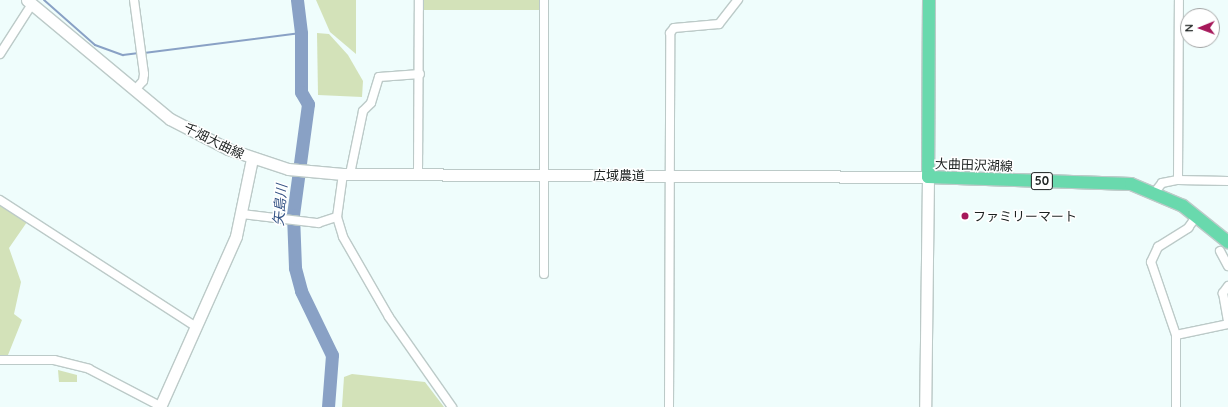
<!DOCTYPE html>
<html>
<head>
<meta charset="utf-8">
<style>
	body { margin:0 }
	#map { position:relative; width:1228px; height:407px; overflow:hidden; background:#effdfc; font-family:Quicksand,"Noto Sans JP",sans-serif }
	div>[style] { position:absolute }
	.green>* { inset:0; background:#d3e2b9 }
	.stream>* { height:2px; margin:-1px; padding:0 1px; transform-origin:1px; border-radius:1px; background:#89a1c5 }
	.river>* { height:13px; margin:-6.5px; padding:0 6.5px; transform-origin:6.5px; border-radius:6.5px; background:#89a1c5 }
	.roads { filter:drop-shadow(1px 0 #bccac8) drop-shadow(-1px 0 #bccac8) drop-shadow(0 1px #bccac8) drop-shadow(0 -1px #bccac8) }
	.street>* { height:8px; margin:-4px; padding:0 4px; transform-origin:4px; border-radius:4px; background:#fff }
	.secondary>* { height:11px; margin:-5.5px; padding:0 5.5px; transform-origin:5.5px; border-radius:5.5px; background:#fff }
	.primary>* { height:12px; margin:-6px; padding:0 6px; transform-origin:6px; border-radius:6px; background:#69d9ad }
	.dots>* { width:11px; height:11px; translate:-50% -50%; box-sizing:border-box; border:2px solid #fff; border-radius:50% }
	span { translate:-50% -50%; white-space:nowrap; text-align:center; line-height:1.15; -webkit-text-stroke:3px #fff; paint-order:stroke }
	.shield-label span { padding:1px 3px; background:#fff; border:1px solid; border-radius:3px; -webkit-text-stroke-width:0 }
	.shield-label { font-size:12px; color:#1c2120; font-weight:700 }
	.street-label { font-size:13px; color:#1c2120 }
	.poi-label { font-size:13px; color:#1c2120 }
	.left { translate:0 -50%; text-align:left }
	.water-label { font-size:14px; color:#345485; font-style:italic }
	.north { position:absolute; left:1180px; top:8px; width:40px; height:40px; box-sizing:border-box; background:#fff; border:1px solid #a4a6a6; border-radius:50%; rotate:269deg; font-size:11px; font-weight:700; line-height:16px; text-align:center; color:#1c2120 }
	.north::after { content:''; display:block; margin:auto; width:14px; height:18px; background:#a6185a; clip-path:polygon(50% 0,100% 100%,50% 72%,0 100%) }
</style>
</head>
<body>
<div id="map">
	<div class="green">
		<i style="clip-path:polygon(316px 0,356px 0,356px 54px,330px 32px)"></i>
		<i style="clip-path:polygon(424px 0,542px 0,542px 10px,424px 10px)"></i>
		<i style="clip-path:polygon(317px 33px,329px 34px,348px 55px,363px 81px,362px 97px,318px 95px)"></i>
		<i style="clip-path:polygon(0 205px,27px 222px,9px 248px,21px 282px,14px 314px,22px 320px,8px 355px,0 355px)"></i>
		<i style="clip-path:polygon(58px 370px,77px 375px,77px 382px,59px 382px)"></i>
		<i style="clip-path:polygon(352px 374px,425px 382px,444px 407px,342px 407px,344px 377px)"></i>
	</div>
	<div class="stream">
		<i style="left:44px;top:0;width:68px;rotate:41.4deg"></i>
		<i style="left:95px;top:45px;width:30px;rotate:20deg"></i>
		<i style="left:123px;top:55px;width:16px;rotate:-7deg"></i>
		<i style="left:144px;top:53px;width:158px;rotate:-7.3deg"></i>
	</div>
	<div class="river">
		<i style="left:297px;top:0;width:33px;rotate:83deg"></i>
		<i style="left:301px;top:33px;width:59px;rotate:90deg"></i>
		<i style="left:301px;top:92px;width:14px;rotate:60deg"></i>
		<i style="left:308px;top:104px;width:112px;rotate:97.7deg"></i>
		<i style="left:293px;top:215px;width:53px;rotate:87.8deg"></i>
		<i style="left:295px;top:268px;width:24px;rotate:75deg"></i>
		<i style="left:301px;top:291px;width:71px;rotate:64.2deg"></i>
		<i style="left:332px;top:355px;width:52px;rotate:94.4deg"></i>
	</div>
	<div class="roads">
		<div class="street">
			<i style="left:134px;top:0;width:75px;rotate:82.3deg"></i>
			<i style="left:144px;top:74px;width:7px;rotate:98deg"></i>
			<i style="left:143px;top:81px;width:13px;rotate:132deg"></i>
			<i style="left:0;top:54px;width:59px;rotate:-57.4deg"></i>
			<i style="left:418px;top:173px;width:173px;rotate:-89.7deg"></i>
			<i style="left:343px;top:174px;width:43px;rotate:97.9deg"></i>
			<i style="left:337px;top:217px;width:21px;rotate:73deg"></i>
			<i style="left:343px;top:237px;width:92px;rotate:60.1deg"></i>
			<i style="left:389px;top:317px;width:110px;rotate:55deg"></i>
			<i style="left:350px;top:174px;width:64px;rotate:-78.3deg"></i>
			<i style="left:363px;top:111px;width:11px;rotate:-45deg"></i>
			<i style="left:371px;top:103px;width:27px;rotate:-73deg"></i>
			<i style="left:379px;top:77px;width:41px;rotate:-4.2deg"></i>
			<i style="left:1178px;top:180px;width:180px;rotate:-89.7deg"></i>
			<i style="left:1155px;top:192px;width:11px;rotate:-52deg"></i>
			<i style="left:1162px;top:183px;width:16px;rotate:-11deg"></i>
			<i style="left:1178px;top:180px;width:50px;rotate:1.1deg"></i>
			<i style="left:0;top:200px;width:232px;rotate:32.9deg"></i>
			<i style="left:242px;top:214px;width:77px;rotate:6.8deg"></i>
			<i style="left:318px;top:223px;width:20px;rotate:-18deg"></i>
			<i style="left:1220px;top:251px;width:17px;rotate:62deg"></i>
			<i style="left:544px;top:274px;width:274px;rotate:-90deg"></i>
			<i style="left:1228px;top:286px;width:9px;rotate:126deg"></i>
			<i style="left:1223px;top:293px;width:27px;rotate:80deg"></i>
			<i style="left:1176px;top:335px;width:53px;rotate:-11.9deg"></i>
			<i style="left:0;top:360px;width:54px"></i>
			<i style="left:54px;top:360px;width:36px;rotate:14deg"></i>
			<i style="left:89px;top:369px;width:80px;rotate:27.5deg"></i>
			<i style="left:669px;top:407px;width:374px;rotate:-89.8deg"></i>
			<i style="left:670px;top:33px;width:6px;rotate:-51deg"></i>
			<i style="left:674px;top:28px;width:45px;rotate:-5.1deg"></i>
			<i style="left:719px;top:24px;width:31px;rotate:-52deg"></i>
			<i style="left:1176px;top:407px;width:72px;rotate:-90deg"></i>
			<i style="left:1176px;top:335px;width:77px;rotate:-108.9deg"></i>
			<i style="left:1151px;top:262px;width:17px;rotate:-65deg"></i>
			<i style="left:1158px;top:247px;width:36px;rotate:-32deg"></i>
			<i style="left:1188px;top:228px;width:14px;rotate:-54deg"></i>
		</div>
		<div class="secondary">
			<i style="left:27px;top:0;width:186px;rotate:39.8deg"></i>
			<i style="left:170px;top:119px;width:65px;rotate:27.3deg"></i>
			<i style="left:228px;top:149px;width:63px;rotate:18.4deg"></i>
			<i style="left:288px;top:169px;width:55px;rotate:5.2deg"></i>
			<i style="left:343px;top:174px;width:585px;rotate:0.29deg"></i>
			<i style="left:928px;top:177px;width:230px;rotate:90.7deg"></i>
			<i style="left:160px;top:407px;width:187px;rotate:-66deg"></i>
			<i style="left:236px;top:236px;width:79px;rotate:-78.3deg"></i>
		</div>
		<div class="primary">
			<i style="left:929px;top:0;width:177px;rotate:90.3deg"></i>
			<i style="left:928px;top:177px;width:203px;rotate:2deg"></i>
			<i style="left:1131px;top:184px;width:56px;rotate:22.9deg"></i>
			<i style="left:1183px;top:206px;width:58px;rotate:38.7deg"></i>
		</div>
	</div>
	<div class="dots">
		<i style="left:965px;top:216px;background:#a6185a"></i>
	</div>
	<div class="shield-label">
		<span style="left:1042px;top:181px">50</span>
	</div>
	<div class="street-label">
		<span style="left:214px;top:141px;rotate:26deg">千畑大曲線</span>
		<span style="left:974px;top:165px;rotate:2deg">大曲田沢湖線</span>
		<span style="left:619px;top:175px">広域農道</span>
	</div>
	<div class="poi-label">
		<span class="left" style="left:973px;top:216px">ファミリーマート</span>
	</div>
	<div class="water-label">
		<span style="left:280px;top:205px;rotate:-85deg">矢島川</span>
	</div>
	<div class="north">N</div>
</div>
</body>
</html>
